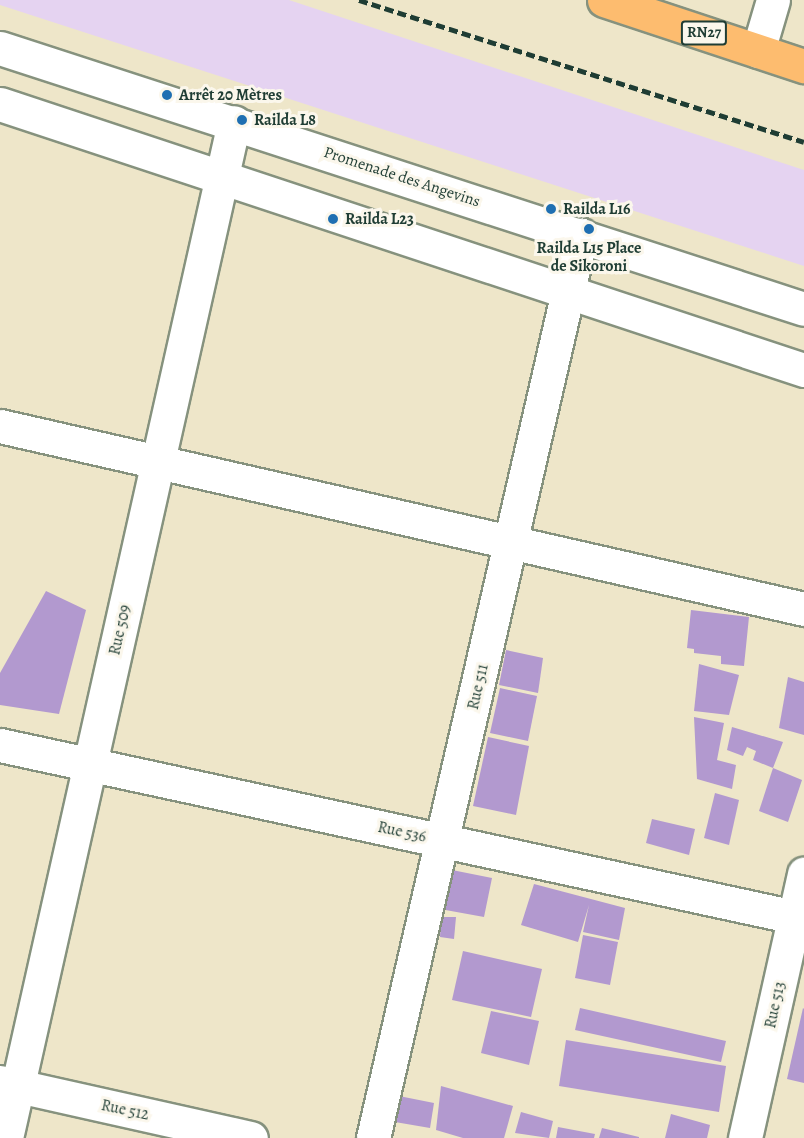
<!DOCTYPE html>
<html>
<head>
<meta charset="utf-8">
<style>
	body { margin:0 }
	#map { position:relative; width:804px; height:1138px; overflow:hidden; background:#eee6c9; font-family:Alegreya,serif }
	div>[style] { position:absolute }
	.built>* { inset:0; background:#e5d3f1 }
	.building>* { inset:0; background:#b299cf }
	.roads { filter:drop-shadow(2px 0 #86927e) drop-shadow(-2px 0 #86927e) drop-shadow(0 2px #86927e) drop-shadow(0 -2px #86927e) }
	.minor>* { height:33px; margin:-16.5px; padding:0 16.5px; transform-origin:16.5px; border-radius:16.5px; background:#fff }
	.major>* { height:33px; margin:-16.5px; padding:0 16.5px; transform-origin:16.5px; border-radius:16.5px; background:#fdbc6f }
	.rail>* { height:4.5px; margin-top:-2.25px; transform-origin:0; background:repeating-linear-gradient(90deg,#1f3d34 0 9px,transparent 0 13.5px) }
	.dots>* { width:16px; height:16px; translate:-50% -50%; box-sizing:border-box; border:3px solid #fbf7ec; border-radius:50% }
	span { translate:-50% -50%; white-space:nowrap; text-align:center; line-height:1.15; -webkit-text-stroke:6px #fbf7ec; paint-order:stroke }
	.shield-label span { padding:2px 4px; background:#fbf7ec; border:2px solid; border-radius:4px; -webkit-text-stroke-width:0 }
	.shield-label { font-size:15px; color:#1f3d34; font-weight:700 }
	.poi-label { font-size:16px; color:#1f3d34; font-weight:700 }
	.left { translate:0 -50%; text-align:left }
	.street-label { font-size:16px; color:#1f3d34 }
</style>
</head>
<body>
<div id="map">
	<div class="built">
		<i style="clip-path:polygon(0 0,289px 0,804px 170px,804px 266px,0 5px)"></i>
	</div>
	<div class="building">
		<i style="clip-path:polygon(46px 591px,86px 610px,59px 714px,0 705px,0 673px)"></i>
		<i style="clip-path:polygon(691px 610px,749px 617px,744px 666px,721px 664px,721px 656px,694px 653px,694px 649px,687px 648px)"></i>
		<i style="clip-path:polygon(506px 650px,543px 658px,538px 693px,499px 685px)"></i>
		<i style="clip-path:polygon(699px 664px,739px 675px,729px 715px,694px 711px)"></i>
		<i style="clip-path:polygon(788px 677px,804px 682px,804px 735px,779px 728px)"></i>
		<i style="clip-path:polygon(500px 688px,537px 696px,528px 741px,490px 733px)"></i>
		<i style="clip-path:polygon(694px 717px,724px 723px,717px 760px,736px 765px,732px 789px,697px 779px)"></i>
		<i style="clip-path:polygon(732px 727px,783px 742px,773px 768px,753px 760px,756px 751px,747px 747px,743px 756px,727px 750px)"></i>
		<i style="clip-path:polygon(488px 737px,529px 746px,516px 815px,473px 806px)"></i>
		<i style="clip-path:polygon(773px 768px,802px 780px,788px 822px,759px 811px)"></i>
		<i style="clip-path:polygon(715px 793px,739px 800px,729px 845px,704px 838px)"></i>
		<i style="clip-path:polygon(652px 819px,695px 829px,689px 855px,646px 843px)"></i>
		<i style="clip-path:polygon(447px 869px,492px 878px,484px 917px,440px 909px)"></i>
		<i style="clip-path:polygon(534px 884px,625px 908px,619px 940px,583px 932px,589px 905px,578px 942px,521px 925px)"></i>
		<i style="clip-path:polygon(441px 917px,456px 917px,454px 939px,440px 937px)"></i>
		<i style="clip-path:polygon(583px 935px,618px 942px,610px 985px,575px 978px)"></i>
		<i style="clip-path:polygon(463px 951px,542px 969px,531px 1017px,452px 1000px)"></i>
		<i style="clip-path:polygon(580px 1008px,726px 1041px,721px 1062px,575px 1030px)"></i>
		<i style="clip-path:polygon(803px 1008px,804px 1009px,804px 1083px,787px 1079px)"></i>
		<i style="clip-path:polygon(491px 1011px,539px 1021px,529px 1065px,481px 1053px)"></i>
		<i style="clip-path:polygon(566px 1040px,726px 1066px,719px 1112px,559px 1086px)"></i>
		<i style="clip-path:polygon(441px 1086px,513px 1106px,504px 1138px,463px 1138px,436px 1130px)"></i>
		<i style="clip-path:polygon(399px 1096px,434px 1103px,430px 1128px,395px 1122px)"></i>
		<i style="clip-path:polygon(521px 1112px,553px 1121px,549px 1138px,515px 1133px)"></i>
		<i style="clip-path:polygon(671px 1114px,710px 1125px,707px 1138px,665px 1138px)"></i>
		<i style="clip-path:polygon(558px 1127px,595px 1134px,594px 1138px,556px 1138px)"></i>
		<i style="clip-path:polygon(602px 1128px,639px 1137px,639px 1138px,599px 1138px)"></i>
	</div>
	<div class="roads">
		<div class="minor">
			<i style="left:0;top:48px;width:845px;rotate:17.98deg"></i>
			<i style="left:758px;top:51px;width:53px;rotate:-73.6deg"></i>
			<i style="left:0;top:104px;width:847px;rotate:18.31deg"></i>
			<i style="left:0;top:426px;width:825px;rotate:12.82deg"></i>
			<i style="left:0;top:745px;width:823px;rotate:12.21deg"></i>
			<i style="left:0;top:1082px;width:257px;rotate:12.6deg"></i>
			<i style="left:6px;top:1138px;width:1041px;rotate:-77.35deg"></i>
			<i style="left:373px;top:1138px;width:927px;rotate:-77.03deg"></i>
			<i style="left:745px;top:1138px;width:271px;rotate:-77.4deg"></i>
		</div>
		<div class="major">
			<i style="left:604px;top:0;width:211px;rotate:18.3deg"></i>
		</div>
	</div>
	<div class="rail">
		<i style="left:359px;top:0;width:467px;rotate:17.7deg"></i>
	</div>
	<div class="dots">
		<i style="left:167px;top:95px;background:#1f6fb2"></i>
		<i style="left:242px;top:120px;background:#1f6fb2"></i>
		<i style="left:551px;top:209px;background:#1f6fb2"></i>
		<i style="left:333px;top:219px;background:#1f6fb2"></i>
		<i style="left:589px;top:229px;background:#1f6fb2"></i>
	</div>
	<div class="shield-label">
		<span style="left:704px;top:33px">RN27</span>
	</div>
	<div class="poi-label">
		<span class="left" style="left:179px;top:95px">Arrêt 20 Mètres</span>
		<span class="left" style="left:254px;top:120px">Railda L8</span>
		<span class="left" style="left:563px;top:209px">Railda L16</span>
		<span class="left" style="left:345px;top:219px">Railda L23</span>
		<span style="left:589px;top:257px">Railda L15 Place<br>de Sikoroni</span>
	</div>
	<div class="street-label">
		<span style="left:402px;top:177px;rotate:18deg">Promenade des Angevins</span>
		<span style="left:120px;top:630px;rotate:-77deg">Rue 509</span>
		<span style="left:478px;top:687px;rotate:-77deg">Rue 511</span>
		<span style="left:402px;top:832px;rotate:12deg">Rue 536</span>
		<span style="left:775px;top:1005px;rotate:-78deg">Rue 513</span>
		<span style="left:125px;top:1110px;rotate:12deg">Rue 512</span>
	</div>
</div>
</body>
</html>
